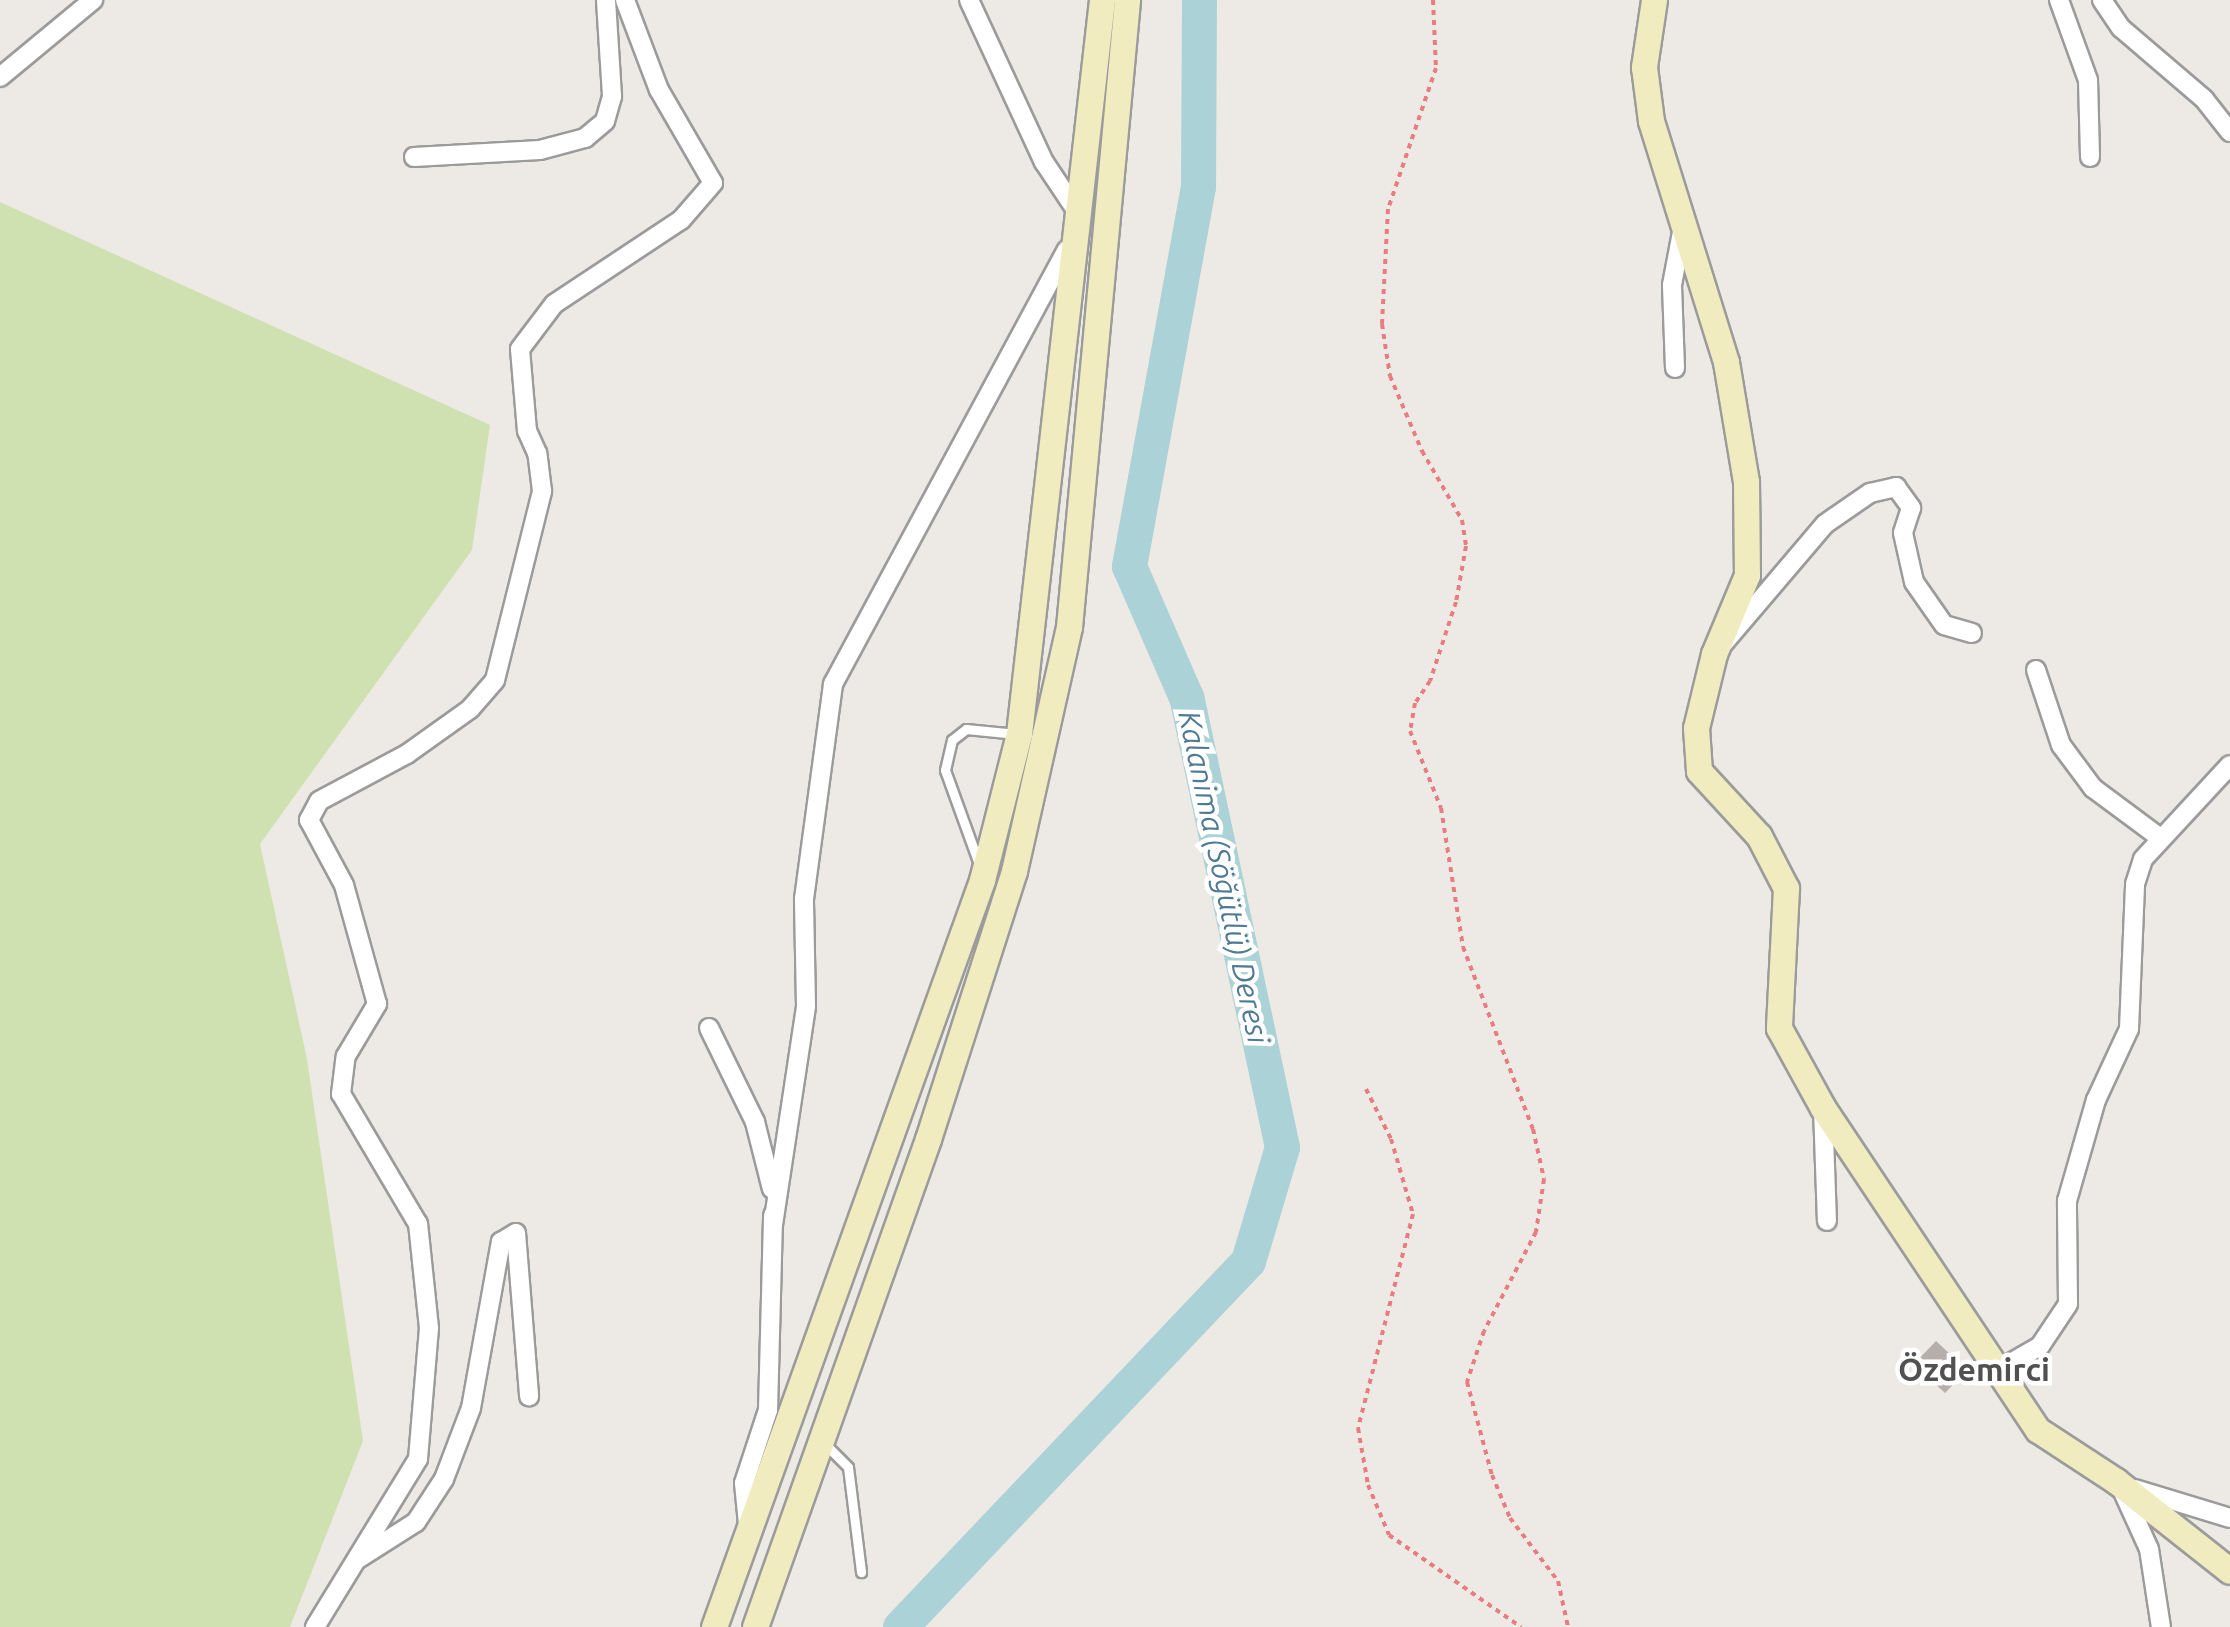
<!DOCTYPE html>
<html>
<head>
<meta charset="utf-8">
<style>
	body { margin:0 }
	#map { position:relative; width:2230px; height:1627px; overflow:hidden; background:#ede9e5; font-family:Ubuntu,sans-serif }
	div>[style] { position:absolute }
	.grass>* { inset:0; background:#d0e1b1 }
	.river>* { height:35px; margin:-17.5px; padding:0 17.5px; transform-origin:17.5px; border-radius:17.5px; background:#abd2d6 }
	.building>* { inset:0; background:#b6aeab }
	.path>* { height:4px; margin-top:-2px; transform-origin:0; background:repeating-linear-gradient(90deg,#e87c80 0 5px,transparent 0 10px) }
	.roads { filter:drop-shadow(2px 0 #9b9b9b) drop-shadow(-2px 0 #9b9b9b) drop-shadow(0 2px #9b9b9b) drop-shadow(0 -2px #9b9b9b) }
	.lane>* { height:9px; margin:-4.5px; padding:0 4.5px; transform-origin:4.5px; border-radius:4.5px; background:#fff }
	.street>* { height:18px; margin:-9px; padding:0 9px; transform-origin:9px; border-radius:9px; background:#fff }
	.secondary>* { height:25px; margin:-12.5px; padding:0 12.5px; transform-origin:12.5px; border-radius:12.5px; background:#f1ecbf }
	span { translate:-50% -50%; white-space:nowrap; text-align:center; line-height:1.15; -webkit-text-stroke:9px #fff; paint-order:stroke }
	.water-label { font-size:30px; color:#4f7a93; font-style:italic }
	.quarter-label { font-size:32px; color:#515151; font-weight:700 }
</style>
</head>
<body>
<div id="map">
	<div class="grass">
		<i style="clip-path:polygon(0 202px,490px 425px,472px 550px,260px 844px,307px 1059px,363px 1441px,290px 1627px,0 1627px)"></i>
	</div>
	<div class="river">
		<i style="left:900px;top:1627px;width:505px;rotate:-46.44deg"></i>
		<i style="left:1248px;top:1261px;width:119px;rotate:-73.4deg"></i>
		<i style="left:1282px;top:1147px;width:460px;rotate:-102deg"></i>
		<i style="left:1186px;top:697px;width:143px;rotate:-113.5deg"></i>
		<i style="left:1129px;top:566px;width:385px;rotate:-79.7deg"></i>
		<i style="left:1198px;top:187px;width:187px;rotate:-89.7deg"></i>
	</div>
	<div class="building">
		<i style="clip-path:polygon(1936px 1341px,1967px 1370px,1945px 1393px,1914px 1364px)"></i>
	</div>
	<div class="path">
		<i style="left:1433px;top:0;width:68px;rotate:87.5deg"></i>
		<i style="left:1436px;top:68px;width:149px;rotate:108.8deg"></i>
		<i style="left:1388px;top:209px;width:115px;rotate:93deg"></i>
		<i style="left:1382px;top:324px;width:53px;rotate:81.3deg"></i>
		<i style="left:1390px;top:376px;width:82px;rotate:66.9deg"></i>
		<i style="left:1422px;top:451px;width:80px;rotate:59.9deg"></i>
		<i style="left:1462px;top:520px;width:26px;rotate:81deg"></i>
		<i style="left:1466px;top:546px;width:57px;rotate:100.1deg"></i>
		<i style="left:1456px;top:602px;width:83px;rotate:108.2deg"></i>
		<i style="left:1430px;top:681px;width:27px;rotate:124deg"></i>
		<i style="left:1415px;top:703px;width:28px;rotate:100deg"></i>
		<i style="left:1410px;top:731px;width:83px;rotate:68.1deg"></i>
		<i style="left:1441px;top:808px;width:141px;rotate:81deg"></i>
		<i style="left:1463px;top:947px;width:195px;rotate:69deg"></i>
		<i style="left:1533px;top:1129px;width:51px;rotate:77.6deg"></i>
		<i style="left:1544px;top:1179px;width:54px;rotate:98.6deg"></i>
		<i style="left:1536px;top:1232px;width:112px;rotate:117.7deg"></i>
		<i style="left:1484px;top:1331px;width:54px;rotate:108.4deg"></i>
		<i style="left:1467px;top:1382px;width:96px;rotate:75deg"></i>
		<i style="left:1492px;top:1475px;width:47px;rotate:67.3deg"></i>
		<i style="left:1510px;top:1518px;width:79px;rotate:52.7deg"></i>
		<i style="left:1558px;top:1581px;width:47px;rotate:77.7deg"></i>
		<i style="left:1366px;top:1089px;width:56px;rotate:63.4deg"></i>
		<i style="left:1391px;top:1139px;width:78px;rotate:73.7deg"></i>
		<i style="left:1413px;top:1214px;width:221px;rotate:104.4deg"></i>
		<i style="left:1358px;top:1428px;width:58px;rotate:80deg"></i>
		<i style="left:1368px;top:1485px;width:54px;rotate:67.2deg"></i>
		<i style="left:1389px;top:1535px;width:161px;rotate:34.9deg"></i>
	</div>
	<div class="roads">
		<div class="lane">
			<i style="left:979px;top:864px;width:100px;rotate:-109.9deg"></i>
			<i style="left:945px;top:770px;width:31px;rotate:-77deg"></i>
			<i style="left:952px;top:740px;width:18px;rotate:-38deg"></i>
			<i style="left:966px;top:729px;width:51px;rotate:5.6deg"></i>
			<i style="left:824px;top:1443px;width:34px;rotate:45deg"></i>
			<i style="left:848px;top:1467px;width:106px;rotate:82.9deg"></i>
		</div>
		<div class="street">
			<i style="left:969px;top:0;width:179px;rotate:65.2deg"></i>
			<i style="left:1044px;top:162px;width:61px;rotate:56.3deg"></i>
			<i style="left:2059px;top:0;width:85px;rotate:70.1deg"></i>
			<i style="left:2088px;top:80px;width:77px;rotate:88.5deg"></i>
			<i style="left:2102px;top:0;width:34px;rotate:56deg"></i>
			<i style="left:2121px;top:28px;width:109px;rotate:40.5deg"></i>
			<i style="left:2204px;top:99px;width:42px;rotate:51.8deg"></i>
			<i style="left:0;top:77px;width:121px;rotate:-39.6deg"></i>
			<i style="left:414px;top:157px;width:126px;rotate:-3.2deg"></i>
			<i style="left:540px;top:150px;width:47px;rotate:-14.9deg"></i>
			<i style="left:585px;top:138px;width:26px;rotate:-40deg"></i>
			<i style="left:605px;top:121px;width:26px;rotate:-74deg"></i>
			<i style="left:612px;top:96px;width:96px;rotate:-93.6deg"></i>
			<i style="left:1675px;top:368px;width:83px;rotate:-92.1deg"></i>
			<i style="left:1672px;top:285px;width:54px;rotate:-79.3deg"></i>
			<i style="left:1723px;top:644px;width:157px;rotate:-49.6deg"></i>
			<i style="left:1825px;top:524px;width:55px;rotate:-34.6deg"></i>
			<i style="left:1870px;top:493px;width:27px;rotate:-13deg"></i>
			<i style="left:1896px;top:487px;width:26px;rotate:54deg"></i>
			<i style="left:1911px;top:508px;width:26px;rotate:108deg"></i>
			<i style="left:1903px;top:533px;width:50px;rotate:77.3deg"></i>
			<i style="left:1914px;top:582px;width:52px;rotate:55.1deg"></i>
			<i style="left:1944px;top:625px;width:29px;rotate:16deg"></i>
			<i style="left:2036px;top:670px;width:79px;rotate:71.6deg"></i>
			<i style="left:2061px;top:745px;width:54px;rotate:53.3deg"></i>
			<i style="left:2093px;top:788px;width:82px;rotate:36.6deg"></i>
			<i style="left:709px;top:1028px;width:105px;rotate:63.9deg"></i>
			<i style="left:755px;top:1122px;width:69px;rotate:75.8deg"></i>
			<i style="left:1823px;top:1108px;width:113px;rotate:88deg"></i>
			<i style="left:773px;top:1225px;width:221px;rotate:-81.4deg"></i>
			<i style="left:806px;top:1006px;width:107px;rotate:-91.1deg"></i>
			<i style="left:804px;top:899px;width:217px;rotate:-82.3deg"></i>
			<i style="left:833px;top:684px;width:493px;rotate:-61.7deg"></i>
			<i style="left:1995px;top:1372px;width:52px;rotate:-30deg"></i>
			<i style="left:2040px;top:1346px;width:50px;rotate:-56.3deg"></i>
			<i style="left:2068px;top:1304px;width:103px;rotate:-90.6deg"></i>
			<i style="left:2067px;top:1201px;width:105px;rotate:-74deg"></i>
			<i style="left:2096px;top:1100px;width:78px;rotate:-65.1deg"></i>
			<i style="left:2129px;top:1029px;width:145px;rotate:-87.6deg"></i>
			<i style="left:2135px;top:884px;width:26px;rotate:-72deg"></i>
			<i style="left:2143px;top:859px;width:128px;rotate:-47.2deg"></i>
			<i style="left:2135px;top:1489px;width:99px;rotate:17deg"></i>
			<i style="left:2124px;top:1494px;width:60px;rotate:65.6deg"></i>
			<i style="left:2149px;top:1549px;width:79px;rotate:81.3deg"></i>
			<i style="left:748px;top:1524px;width:41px;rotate:-95.6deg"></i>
			<i style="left:744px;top:1483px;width:77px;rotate:-71.8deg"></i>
			<i style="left:768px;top:1410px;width:195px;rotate:-88.5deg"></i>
			<i style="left:358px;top:1559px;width:69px;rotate:-32.5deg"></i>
			<i style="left:416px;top:1522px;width:51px;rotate:-56.9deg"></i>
			<i style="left:444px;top:1479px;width:76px;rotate:-69.2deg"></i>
			<i style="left:471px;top:1408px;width:169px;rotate:-79.8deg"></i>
			<i style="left:501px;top:1242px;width:17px;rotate:-31deg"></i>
			<i style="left:516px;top:1233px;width:164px;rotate:85.4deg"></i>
			<i style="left:315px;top:1627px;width:197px;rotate:-58.5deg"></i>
			<i style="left:418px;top:1459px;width:131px;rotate:-85.2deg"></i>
			<i style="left:429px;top:1328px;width:105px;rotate:-96deg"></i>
			<i style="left:418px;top:1224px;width:151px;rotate:-120.6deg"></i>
			<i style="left:341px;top:1094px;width:38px;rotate:-83deg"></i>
			<i style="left:346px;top:1056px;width:61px;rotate:-59.2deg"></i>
			<i style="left:377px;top:1004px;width:123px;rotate:-105.5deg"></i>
			<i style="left:344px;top:885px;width:74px;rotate:-118.3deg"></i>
			<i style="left:309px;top:820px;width:21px;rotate:-62deg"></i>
			<i style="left:319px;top:801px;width:100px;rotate:-28.1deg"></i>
			<i style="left:407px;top:754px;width:77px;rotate:-35.5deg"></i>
			<i style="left:470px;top:709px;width:38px;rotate:-49deg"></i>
			<i style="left:495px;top:680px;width:195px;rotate:-76deg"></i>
			<i style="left:542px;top:491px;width:38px;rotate:-97deg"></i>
			<i style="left:537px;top:453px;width:24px;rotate:-114deg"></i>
			<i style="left:527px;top:431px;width:82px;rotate:-94.9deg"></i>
			<i style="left:520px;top:349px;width:56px;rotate:-52.9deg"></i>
			<i style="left:554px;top:304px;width:152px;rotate:-33.5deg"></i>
			<i style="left:681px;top:220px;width:49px;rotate:-49.1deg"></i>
			<i style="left:713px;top:183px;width:108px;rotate:-120.1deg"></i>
			<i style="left:659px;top:90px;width:96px;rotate:-110.7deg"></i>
		</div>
		<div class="secondary">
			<i style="left:1654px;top:0;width:68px;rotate:98.5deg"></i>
			<i style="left:1644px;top:67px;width:54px;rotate:82.6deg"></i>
			<i style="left:1651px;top:121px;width:252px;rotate:72.7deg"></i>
			<i style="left:1726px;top:362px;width:122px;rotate:80.5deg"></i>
			<i style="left:1746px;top:482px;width:93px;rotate:89.4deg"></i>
			<i style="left:1747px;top:575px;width:86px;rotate:112.7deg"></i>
			<i style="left:1714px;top:654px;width:76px;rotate:103.7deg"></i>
			<i style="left:1696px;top:728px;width:43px;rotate:86deg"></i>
			<i style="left:1699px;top:771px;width:88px;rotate:47.3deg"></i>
			<i style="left:1759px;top:836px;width:59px;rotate:62.6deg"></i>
			<i style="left:1786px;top:888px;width:140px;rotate:92.9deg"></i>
			<i style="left:1779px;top:1028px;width:91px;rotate:61.2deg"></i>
			<i style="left:1823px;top:1108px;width:387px;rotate:56.3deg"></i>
			<i style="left:2038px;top:1430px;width:93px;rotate:33.2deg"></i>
			<i style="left:2116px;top:1481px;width:145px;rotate:38.3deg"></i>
			<i style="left:714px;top:1627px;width:794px;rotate:-70.26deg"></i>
			<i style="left:982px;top:880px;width:151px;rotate:-75.8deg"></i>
			<i style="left:1019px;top:734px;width:739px;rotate:-83.55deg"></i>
			<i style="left:755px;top:1627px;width:518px;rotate:-70.48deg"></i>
			<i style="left:928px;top:1139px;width:281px;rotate:-72.2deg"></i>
			<i style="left:1014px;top:871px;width:250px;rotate:-77.3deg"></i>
			<i style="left:1069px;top:627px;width:630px;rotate:-84.71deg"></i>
		</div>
	</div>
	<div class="water-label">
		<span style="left:1224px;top:877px;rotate:78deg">Kalanima (Söğütlü) Deresi</span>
	</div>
	<div class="quarter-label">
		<span style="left:1974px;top:1369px">Özdemirci</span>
	</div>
</div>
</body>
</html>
